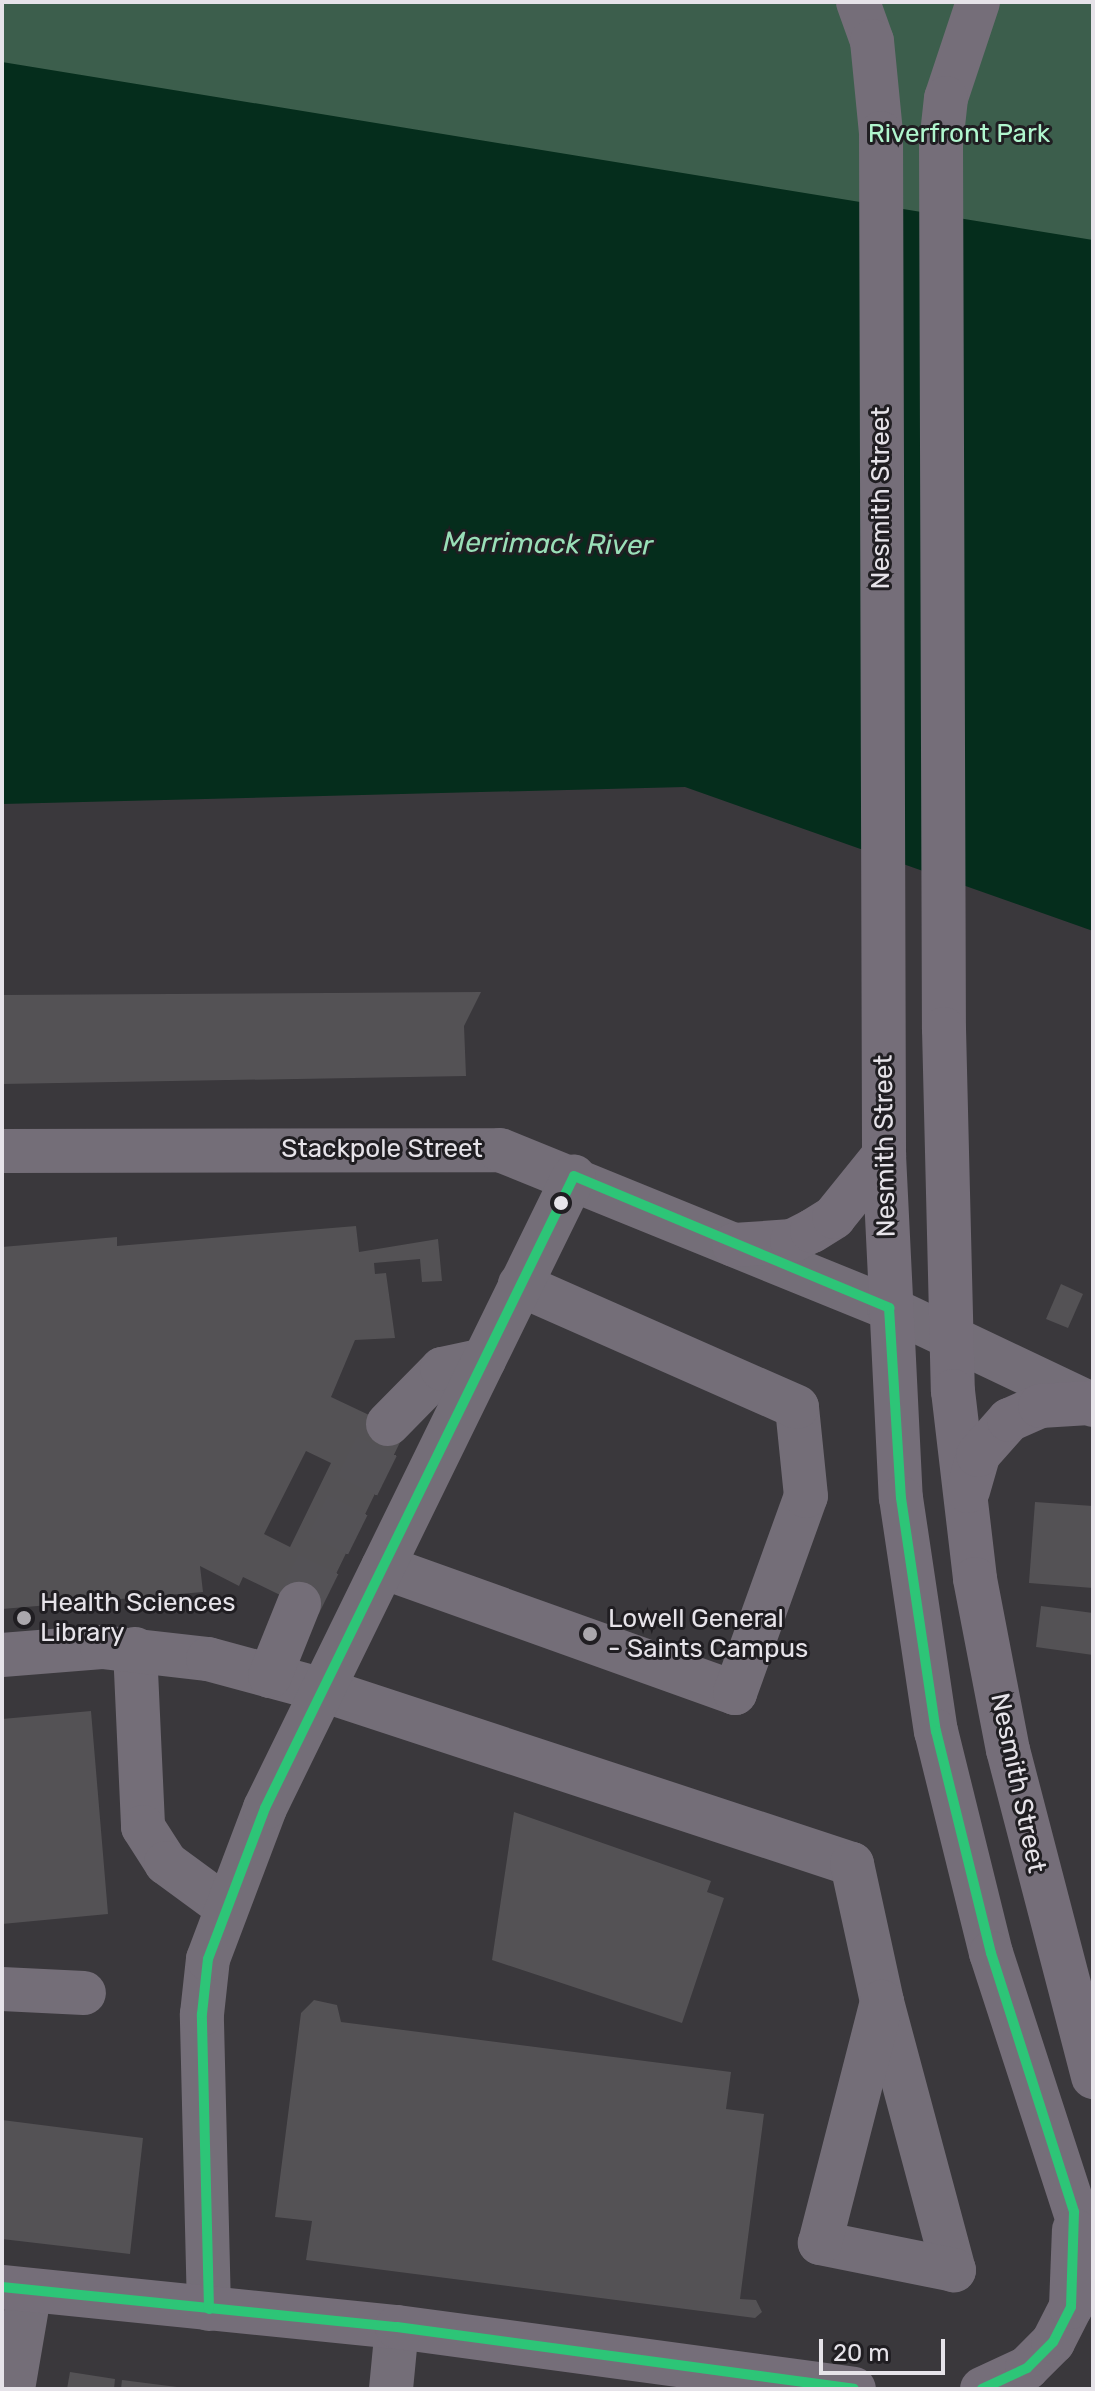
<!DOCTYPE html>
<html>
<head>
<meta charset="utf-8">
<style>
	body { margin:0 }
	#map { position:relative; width:1095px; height:2391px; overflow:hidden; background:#3a383c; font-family:Rubik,sans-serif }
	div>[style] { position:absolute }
	.green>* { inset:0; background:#3c5e4c }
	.water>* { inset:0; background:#052d1c }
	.building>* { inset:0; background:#545255 }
	.minor-tunnel>* { height:44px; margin-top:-22px; transform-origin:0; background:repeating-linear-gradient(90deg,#545256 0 44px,transparent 0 66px) }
	.minor>* { height:44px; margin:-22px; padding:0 22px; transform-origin:22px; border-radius:22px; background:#746e78 }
	.major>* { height:44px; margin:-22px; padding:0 22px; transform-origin:22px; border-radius:22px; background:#756e79 }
	.bus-1>* { height:10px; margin:-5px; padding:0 5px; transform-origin:5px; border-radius:5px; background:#2dc577 }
	.dots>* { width:22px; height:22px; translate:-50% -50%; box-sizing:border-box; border:4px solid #201e22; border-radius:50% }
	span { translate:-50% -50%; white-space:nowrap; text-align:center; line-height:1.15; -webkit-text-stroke:6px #201e22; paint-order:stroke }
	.park-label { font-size:26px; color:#b0f6ce }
	.street-label { font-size:26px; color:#e6e3e9 }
	.poi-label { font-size:26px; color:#e6e3e9 }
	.left { translate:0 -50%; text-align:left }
	.water-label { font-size:28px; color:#99dfb7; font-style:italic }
	.frame { position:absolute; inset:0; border:4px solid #e6e3e9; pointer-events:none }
	.scale { position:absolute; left:819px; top:2339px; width:126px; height:36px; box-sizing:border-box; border:4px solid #e6e3e9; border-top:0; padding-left:10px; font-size:24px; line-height:28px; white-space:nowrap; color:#e6e3e9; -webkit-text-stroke:6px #201e22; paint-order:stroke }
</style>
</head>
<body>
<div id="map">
	<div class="green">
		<i style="clip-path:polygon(2px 2px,1093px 2px,1093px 279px,2px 143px)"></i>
	</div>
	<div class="water">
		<i style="clip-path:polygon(2px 62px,1093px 240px,1093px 931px,685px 787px,2px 804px)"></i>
	</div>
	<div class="building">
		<i style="clip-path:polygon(481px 992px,464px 1026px,466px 1076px,2px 1084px,2px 995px)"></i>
		<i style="clip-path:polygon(evenodd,356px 1226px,359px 1252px,438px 1239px,442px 1281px,422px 1282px,420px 1259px,374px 1263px,375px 1274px,386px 1273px,395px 1338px,355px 1340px,331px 1397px,405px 1432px,317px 1613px,243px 1577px,239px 1586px,200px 1566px,203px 1592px,2px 1609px,2px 1247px,117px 1237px,117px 1246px,356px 1226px,306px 1451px,331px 1463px,290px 1547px,264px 1534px,306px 1451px)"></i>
		<i style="clip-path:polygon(1061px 1284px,1083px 1294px,1068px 1328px,1046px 1319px)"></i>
		<i style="clip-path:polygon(1035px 1502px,1093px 1506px,1093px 1588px,1029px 1583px)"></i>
		<i style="clip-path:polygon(1041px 1606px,1093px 1613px,1093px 1655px,1036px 1647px)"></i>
		<i style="clip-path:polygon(91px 1711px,108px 1914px,2px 1924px,2px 1719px)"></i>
		<i style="clip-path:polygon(514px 1812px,711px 1881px,707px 1892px,724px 1898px,682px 2023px,492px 1960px)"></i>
		<i style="clip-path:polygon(314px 2000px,337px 2005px,341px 2022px,731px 2072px,726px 2109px,764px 2114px,740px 2299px,756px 2300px,762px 2312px,755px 2318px,306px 2260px,312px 2221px,275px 2217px,301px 2013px)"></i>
		<i style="clip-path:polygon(2px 2120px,143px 2138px,130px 2254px,2px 2239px)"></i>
		<i style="clip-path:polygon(70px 2372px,115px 2379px,114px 2389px,67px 2389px)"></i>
		<i style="clip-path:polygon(122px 2380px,177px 2387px,177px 2389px,121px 2389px)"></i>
	</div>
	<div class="minor-tunnel">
		<i style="left:299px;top:1604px;width:201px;rotate:-63.7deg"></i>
	</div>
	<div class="minor">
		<i style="left:2px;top:1151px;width:498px;rotate:-0.1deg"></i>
		<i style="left:500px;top:1150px;width:420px;rotate:22.1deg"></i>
		<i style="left:889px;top:1308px;width:226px;rotate:25.4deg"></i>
		<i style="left:388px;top:1424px;width:77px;rotate:-45.5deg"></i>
		<i style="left:442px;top:1369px;width:43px;rotate:-12.1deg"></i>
		<i style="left:383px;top:1567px;width:374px;rotate:19.7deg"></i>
		<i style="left:735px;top:1693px;width:209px;rotate:-70.2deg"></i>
		<i style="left:806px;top:1496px;width:89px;rotate:-95.8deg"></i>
		<i style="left:797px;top:1407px;width:303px;rotate:-156.2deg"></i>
		<i style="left:135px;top:1649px;width:178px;rotate:87.4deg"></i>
		<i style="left:143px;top:1827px;width:43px;rotate:57.4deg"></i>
		<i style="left:166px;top:1863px;width:74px;rotate:36.3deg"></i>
		<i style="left:2px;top:1655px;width:100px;rotate:-4.6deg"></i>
		<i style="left:102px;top:1647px;width:107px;rotate:6.5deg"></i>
		<i style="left:208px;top:1659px;width:119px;rotate:15.1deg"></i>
		<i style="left:323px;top:1690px;width:557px;rotate:18.21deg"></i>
		<i style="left:852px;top:1864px;width:141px;rotate:77.7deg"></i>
		<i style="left:882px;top:2002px;width:278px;rotate:75deg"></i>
		<i style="left:954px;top:2270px;width:137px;rotate:-168.6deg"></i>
		<i style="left:820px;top:2243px;width:249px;rotate:-75.6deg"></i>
		<i style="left:270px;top:1676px;width:78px;rotate:-68.1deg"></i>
		<i style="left:2px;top:1989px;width:82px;rotate:2.8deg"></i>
		<i style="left:209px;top:2309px;width:295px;rotate:-91.4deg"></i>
		<i style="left:202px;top:2014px;width:55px;rotate:-83.8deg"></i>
		<i style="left:208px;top:1959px;width:161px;rotate:-69.3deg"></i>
		<i style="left:265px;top:1808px;width:703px;rotate:-63.94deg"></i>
		<i style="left:13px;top:2389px;width:100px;rotate:-80.3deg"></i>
		<i style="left:391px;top:2389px;width:62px;rotate:-84.5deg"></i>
	</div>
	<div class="major">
		<i style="left:858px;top:2px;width:41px;rotate:70.3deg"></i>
		<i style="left:872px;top:41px;width:92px;rotate:84.4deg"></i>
		<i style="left:881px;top:133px;width:1022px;rotate:89.83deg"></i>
		<i style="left:884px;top:1155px;width:343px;rotate:87.2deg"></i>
		<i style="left:901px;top:1498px;width:236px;rotate:81.5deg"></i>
		<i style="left:936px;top:1731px;width:229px;rotate:76.1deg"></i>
		<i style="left:991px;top:1953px;width:330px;rotate:72deg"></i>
		<i style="left:978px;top:2px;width:101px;rotate:108.4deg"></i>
		<i style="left:946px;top:98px;width:46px;rotate:96.2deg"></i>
		<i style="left:941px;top:144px;width:885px;rotate:89.81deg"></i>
		<i style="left:944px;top:1029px;width:362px;rotate:88.6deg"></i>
		<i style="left:953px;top:1391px;width:189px;rotate:83.3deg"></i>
		<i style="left:975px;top:1579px;width:174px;rotate:79.1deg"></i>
		<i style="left:1008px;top:1750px;width:338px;rotate:75.4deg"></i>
		<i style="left:734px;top:1245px;width:58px;rotate:-3.9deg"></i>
		<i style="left:792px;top:1241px;width:22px;rotate:-27deg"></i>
		<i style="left:812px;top:1231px;width:26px;rotate:-32deg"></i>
		<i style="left:834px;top:1217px;width:80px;rotate:-51.1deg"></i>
		<i style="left:968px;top:1491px;width:37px;rotate:-74deg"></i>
		<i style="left:978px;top:1455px;width:47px;rotate:-48.5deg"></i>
		<i style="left:1009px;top:1420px;width:34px;rotate:-24deg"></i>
		<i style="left:1040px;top:1406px;width:49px;rotate:-3.5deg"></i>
		<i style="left:2px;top:2287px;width:397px;rotate:5.8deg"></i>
		<i style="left:397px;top:2327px;width:461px;rotate:7.7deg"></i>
		<i style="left:982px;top:2389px;width:50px;rotate:-25deg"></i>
		<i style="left:1027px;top:2368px;width:37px;rotate:-45deg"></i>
		<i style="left:1053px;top:2342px;width:39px;rotate:-63deg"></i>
		<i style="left:1071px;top:2307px;width:77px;rotate:-87.8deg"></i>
	</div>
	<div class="bus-1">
		<i style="left:2px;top:2287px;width:397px;rotate:5.8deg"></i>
		<i style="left:397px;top:2327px;width:461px;rotate:7.7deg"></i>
		<i style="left:209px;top:2309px;width:295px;rotate:-91.4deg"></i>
		<i style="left:202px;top:2014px;width:55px;rotate:-83.8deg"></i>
		<i style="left:208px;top:1959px;width:161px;rotate:-69.3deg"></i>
		<i style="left:265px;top:1808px;width:703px;rotate:-63.94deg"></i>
		<i style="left:574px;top:1176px;width:342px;rotate:22.7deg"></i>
		<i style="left:889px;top:1308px;width:190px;rotate:86.4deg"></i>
		<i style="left:901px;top:1498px;width:236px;rotate:81.5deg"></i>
		<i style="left:936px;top:1731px;width:229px;rotate:76.1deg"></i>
		<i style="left:991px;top:1953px;width:272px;rotate:72.2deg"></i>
		<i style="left:1074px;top:2212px;width:95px;rotate:91.8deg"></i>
		<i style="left:1071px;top:2307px;width:39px;rotate:117deg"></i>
		<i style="left:1053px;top:2342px;width:37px;rotate:135deg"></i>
		<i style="left:1027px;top:2368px;width:50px;rotate:155deg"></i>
	</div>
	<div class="dots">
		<i style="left:561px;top:1203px;background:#e6e3e9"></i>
		<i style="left:24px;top:1618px;background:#aaa7ac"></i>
		<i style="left:590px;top:1634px;background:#aaa7ac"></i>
	</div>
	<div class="park-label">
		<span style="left:959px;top:134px">Riverfront Park</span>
	</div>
	<div class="street-label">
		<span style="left:881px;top:498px;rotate:-90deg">Nesmith Street</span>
		<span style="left:885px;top:1146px;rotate:-91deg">Nesmith Street</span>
		<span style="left:382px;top:1149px">Stackpole Street</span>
		<span style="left:1018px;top:1783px;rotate:78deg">Nesmith Street</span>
	</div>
	<div class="poi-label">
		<span class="left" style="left:40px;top:1618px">Health Sciences<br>Library</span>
		<span class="left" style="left:608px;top:1634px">Lowell General<br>- Saints Campus</span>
	</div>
	<div class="water-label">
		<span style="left:548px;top:544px;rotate:1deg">Merrimack River</span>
	</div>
	<div class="frame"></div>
	<div class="scale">20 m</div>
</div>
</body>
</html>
